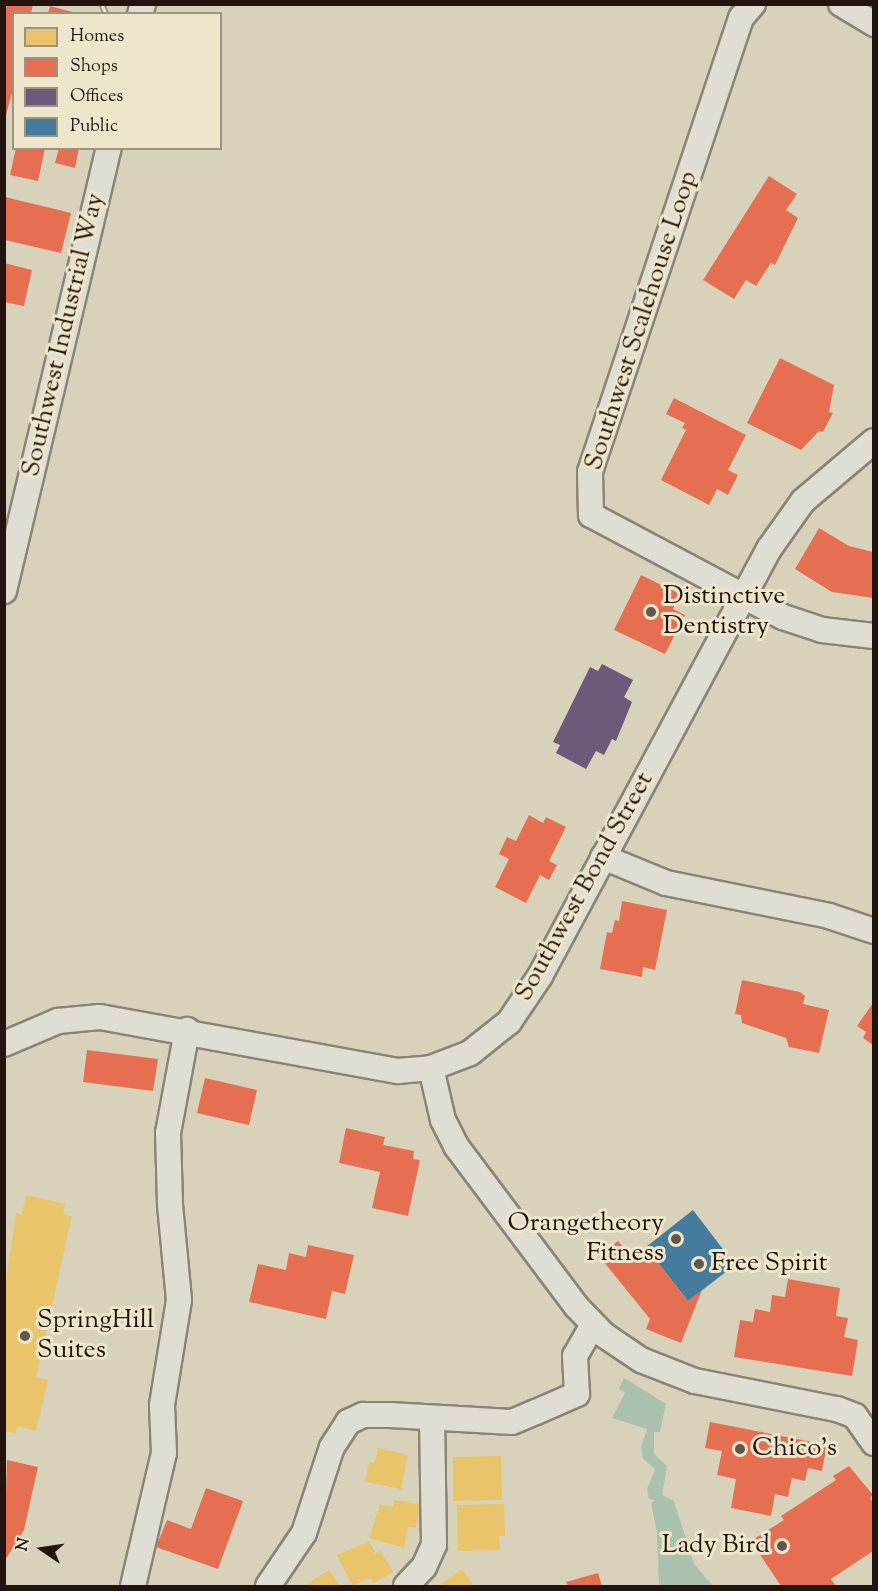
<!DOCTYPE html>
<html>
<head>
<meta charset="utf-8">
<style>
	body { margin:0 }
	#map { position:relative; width:878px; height:1591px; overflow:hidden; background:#d8d2bb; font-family:"Sorts Mill Goudy",serif }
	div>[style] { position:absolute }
	.water>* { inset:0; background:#aac1ae }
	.homes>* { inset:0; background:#e9c46a }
	.shops>* { inset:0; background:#e76f51 }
	.offices>* { inset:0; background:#6d597a }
	.public>* { inset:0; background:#457b9d }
	.roads { filter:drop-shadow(2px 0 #8a8477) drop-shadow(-2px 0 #8a8477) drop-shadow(0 2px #8a8477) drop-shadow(0 -2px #8a8477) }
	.minor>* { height:24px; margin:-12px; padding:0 12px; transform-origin:12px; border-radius:12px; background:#e0ded2 }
	.rail>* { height:7px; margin-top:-3.5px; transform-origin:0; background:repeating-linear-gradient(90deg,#eee6ca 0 14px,#9d9990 0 28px); box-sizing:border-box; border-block:2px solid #9d9990 }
	.dots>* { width:16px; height:16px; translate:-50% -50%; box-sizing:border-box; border:3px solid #eee6ca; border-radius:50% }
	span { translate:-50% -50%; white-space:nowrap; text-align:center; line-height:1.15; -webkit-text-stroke:6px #eee6ca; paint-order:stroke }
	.street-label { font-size:26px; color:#23140f }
	.poi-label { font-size:26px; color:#23140f }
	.left { translate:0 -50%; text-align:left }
	.right { translate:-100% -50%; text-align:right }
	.frame { position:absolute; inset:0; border:6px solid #23140f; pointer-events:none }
	.legend { position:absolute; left:12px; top:12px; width:210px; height:138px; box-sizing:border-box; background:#eee6ca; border:2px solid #9d927f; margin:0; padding:8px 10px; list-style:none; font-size:18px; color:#23140f }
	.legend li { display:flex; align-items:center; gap:12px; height:30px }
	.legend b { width:30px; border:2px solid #9d927f }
	.north { position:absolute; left:12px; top:1519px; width:60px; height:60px; -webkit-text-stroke:4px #eee6ca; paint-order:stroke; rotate:283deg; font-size:16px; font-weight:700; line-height:24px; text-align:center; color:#23140f }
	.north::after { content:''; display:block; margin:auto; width:21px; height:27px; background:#23140f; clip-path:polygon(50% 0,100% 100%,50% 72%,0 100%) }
</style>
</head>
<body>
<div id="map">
	<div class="water">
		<i style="clip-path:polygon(624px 1378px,666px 1404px,660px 1432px,654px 1432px,654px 1454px,667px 1466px,662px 1495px,674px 1501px,694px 1564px,713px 1586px,659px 1586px,657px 1532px,651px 1504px,655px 1500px,649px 1499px,647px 1489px,655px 1469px,643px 1459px,641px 1447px,647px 1429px,612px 1418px,625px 1393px,619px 1389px)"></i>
	</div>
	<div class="homes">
		<i style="clip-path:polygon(26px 1195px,65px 1204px,63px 1214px,72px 1216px,36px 1377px,48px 1380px,36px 1431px,17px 1426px,16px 1434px,4px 1431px,4px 1294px,16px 1213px,22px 1215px)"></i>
		<i style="clip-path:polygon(378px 1448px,408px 1455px,401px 1489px,365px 1482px,369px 1462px,375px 1463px)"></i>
		<i style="clip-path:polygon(501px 1456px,502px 1500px,453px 1501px,453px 1457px)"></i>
		<i style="clip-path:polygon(394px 1500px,420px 1504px,416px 1528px,408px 1527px,404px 1548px,369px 1538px,380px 1505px,393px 1507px)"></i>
		<i style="clip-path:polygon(504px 1504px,505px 1536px,499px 1536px,500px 1550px,458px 1551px,457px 1505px)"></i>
		<i style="clip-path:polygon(369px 1541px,376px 1554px,381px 1551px,393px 1572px,374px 1583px,370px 1578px,352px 1586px,337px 1555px)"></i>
		<i style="clip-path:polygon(462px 1569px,474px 1586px,443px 1586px,441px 1584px)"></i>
		<i style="clip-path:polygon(329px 1570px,340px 1586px,304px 1586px)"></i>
	</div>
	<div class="shops">
		<i style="clip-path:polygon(4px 4px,33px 4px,31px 14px,14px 14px,14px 85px,5px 119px)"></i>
		<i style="clip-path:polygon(50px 6px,76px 13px,76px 14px,48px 14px)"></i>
		<i style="clip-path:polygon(16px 148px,45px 148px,38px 181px,10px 175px)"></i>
		<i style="clip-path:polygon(59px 148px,79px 148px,75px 168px,55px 163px)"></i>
		<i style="clip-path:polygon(769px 176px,797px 194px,786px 210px,798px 218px,775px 265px,771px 263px,756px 286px,746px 280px,734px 299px,703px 280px)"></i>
		<i style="clip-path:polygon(5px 197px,71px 213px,61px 253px,5px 240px)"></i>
		<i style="clip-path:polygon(4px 263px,32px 270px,24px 306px,4px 302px)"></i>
		<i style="clip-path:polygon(780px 358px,834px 385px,829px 412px,833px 413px,823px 432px,819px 431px,801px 450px,747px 423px)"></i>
		<i style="clip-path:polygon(674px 398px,746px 435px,728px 470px,738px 475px,728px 495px,717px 489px,709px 505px,661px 480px,686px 430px,682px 428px,685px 423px,666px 414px)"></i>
		<i style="clip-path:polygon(819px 528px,849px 546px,873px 552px,873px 598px,832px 592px,795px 569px)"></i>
		<i style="clip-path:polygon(641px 575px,680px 594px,673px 609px,685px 615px,665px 654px,614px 630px)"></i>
		<i style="clip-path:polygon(529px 815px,543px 823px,546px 817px,566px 827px,549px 861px,557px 865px,549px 880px,540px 875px,526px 903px,495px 887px,509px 859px,499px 854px,507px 837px,516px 841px)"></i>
		<i style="clip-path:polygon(622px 901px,667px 910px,655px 970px,643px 967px,642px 977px,600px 969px,607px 932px,612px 933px,615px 920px,619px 921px)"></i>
		<i style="clip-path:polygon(742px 980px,800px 992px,805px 996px,803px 1004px,829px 1010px,819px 1053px,789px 1047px,786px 1038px,742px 1023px,741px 1015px,735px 1014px)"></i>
		<i style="clip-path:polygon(873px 1003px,873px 1045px,863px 1038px,866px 1032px,857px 1026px)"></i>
		<i style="clip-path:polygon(87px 1050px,158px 1059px,153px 1091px,83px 1082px)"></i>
		<i style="clip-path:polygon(205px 1078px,257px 1090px,249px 1125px,197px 1113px)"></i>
		<i style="clip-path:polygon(346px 1128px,385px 1137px,383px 1145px,414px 1151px,413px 1159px,420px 1160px,408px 1216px,372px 1208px,380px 1172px,339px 1163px)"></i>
		<i style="clip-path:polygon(618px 1241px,632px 1258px,646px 1247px,688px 1301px,702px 1290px,681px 1343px,646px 1329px,650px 1319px,599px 1256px)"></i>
		<i style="clip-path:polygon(308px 1245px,354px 1255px,345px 1294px,332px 1291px,326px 1319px,249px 1302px,258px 1264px,286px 1270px,289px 1253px,306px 1257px)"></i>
		<i style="clip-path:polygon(788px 1279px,840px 1288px,836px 1316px,848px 1318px,844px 1337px,858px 1340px,852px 1376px,734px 1357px,740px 1320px,753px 1322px,755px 1309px,770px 1312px,772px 1295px,785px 1297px)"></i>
		<i style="clip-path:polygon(710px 1422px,827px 1445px,822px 1471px,808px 1468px,805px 1481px,792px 1478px,788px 1497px,775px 1494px,771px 1516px,731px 1508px,736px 1479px,717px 1475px,722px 1451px,705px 1448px)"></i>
		<i style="clip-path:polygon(7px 1460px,38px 1467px,24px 1530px,4px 1562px)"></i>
		<i style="clip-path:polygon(849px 1466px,873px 1495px,870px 1498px,873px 1503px,873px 1551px,831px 1579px,836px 1586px,781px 1586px,751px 1541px,784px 1520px,781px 1516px,836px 1480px,833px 1476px)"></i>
		<i style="clip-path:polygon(206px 1488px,243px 1501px,218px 1569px,156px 1547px,167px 1520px,191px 1529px)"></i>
		<i style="clip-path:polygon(598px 1573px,602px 1586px,568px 1586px,566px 1582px)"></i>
	</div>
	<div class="offices">
		<i style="clip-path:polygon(602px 664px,633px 680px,624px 697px,632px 702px,616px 741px,612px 739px,604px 755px,596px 751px,586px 769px,556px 753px,560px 745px,553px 742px,590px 667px,598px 671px)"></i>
	</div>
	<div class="public">
		<i style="clip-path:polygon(693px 1210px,735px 1265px,688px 1301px,646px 1247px)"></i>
	</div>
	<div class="roads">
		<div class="minor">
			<i style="left:753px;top:4px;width:18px;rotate:131deg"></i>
			<i style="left:741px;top:18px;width:478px;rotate:108.4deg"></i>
			<i style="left:590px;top:472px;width:43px;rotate:88.7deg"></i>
			<i style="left:591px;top:515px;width:217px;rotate:28deg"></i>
			<i style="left:783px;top:617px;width:41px;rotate:18.4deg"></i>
			<i style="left:822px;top:630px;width:52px;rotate:6.6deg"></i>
			<i style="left:841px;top:4px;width:39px;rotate:31deg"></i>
			<i style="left:140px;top:14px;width:10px;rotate:-73deg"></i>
			<i style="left:4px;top:591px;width:455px;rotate:-76.7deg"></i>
			<i style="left:603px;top:857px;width:68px;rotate:22.4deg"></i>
			<i style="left:666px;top:883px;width:166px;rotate:11.4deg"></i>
			<i style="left:829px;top:916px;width:47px;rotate:18.4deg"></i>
			<i style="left:4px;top:1044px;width:59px;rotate:-23.1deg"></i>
			<i style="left:58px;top:1021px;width:42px;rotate:-5.4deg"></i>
			<i style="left:100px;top:1017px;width:303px;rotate:10.3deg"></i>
			<i style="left:398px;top:1071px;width:33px;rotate:-5deg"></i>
			<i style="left:431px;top:1068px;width:42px;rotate:-21deg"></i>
			<i style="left:470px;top:1053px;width:50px;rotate:-38.5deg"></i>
			<i style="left:509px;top:1022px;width:55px;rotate:-56deg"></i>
			<i style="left:540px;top:976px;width:485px;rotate:-61.8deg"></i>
			<i style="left:769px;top:549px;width:59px;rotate:-54.7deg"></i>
			<i style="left:803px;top:501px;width:93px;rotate:-40.2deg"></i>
			<i style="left:431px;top:1068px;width:53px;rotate:77deg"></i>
			<i style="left:443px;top:1120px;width:29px;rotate:63deg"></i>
			<i style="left:456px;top:1146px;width:200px;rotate:53.1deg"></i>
			<i style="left:576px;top:1306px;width:40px;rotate:46deg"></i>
			<i style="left:604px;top:1335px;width:45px;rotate:34deg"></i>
			<i style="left:641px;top:1360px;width:58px;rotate:21.3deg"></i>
			<i style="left:695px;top:1381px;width:145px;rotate:11.2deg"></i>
			<i style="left:837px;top:1409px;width:19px;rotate:21deg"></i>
			<i style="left:855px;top:1416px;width:33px;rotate:55deg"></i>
			<i style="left:133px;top:1586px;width:137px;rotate:-76.9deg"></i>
			<i style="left:164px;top:1453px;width:48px;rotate:-92.4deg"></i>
			<i style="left:162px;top:1405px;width:106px;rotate:-80.8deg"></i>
			<i style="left:179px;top:1300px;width:96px;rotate:-95.4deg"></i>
			<i style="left:170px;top:1204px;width:71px;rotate:-91.6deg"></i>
			<i style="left:168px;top:1133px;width:105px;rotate:-79.5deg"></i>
			<i style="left:268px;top:1586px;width:64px;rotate:-55.8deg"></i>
			<i style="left:304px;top:1533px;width:90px;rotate:-72deg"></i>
			<i style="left:332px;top:1447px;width:30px;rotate:-57deg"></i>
			<i style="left:348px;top:1422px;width:17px;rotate:-25deg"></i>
			<i style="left:363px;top:1415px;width:27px"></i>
			<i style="left:390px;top:1415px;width:122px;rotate:3.3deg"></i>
			<i style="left:512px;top:1422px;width:26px;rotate:-23deg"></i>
			<i style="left:536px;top:1412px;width:45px;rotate:-23.7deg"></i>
			<i style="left:577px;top:1394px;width:38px;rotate:-93deg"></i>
			<i style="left:575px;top:1356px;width:36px;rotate:-60deg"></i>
			<i style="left:406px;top:1586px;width:26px;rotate:-47deg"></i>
			<i style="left:424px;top:1567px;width:24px;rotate:-66deg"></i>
			<i style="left:434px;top:1545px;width:126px;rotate:-90.9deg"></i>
		</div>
	</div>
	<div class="rail">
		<i style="left:102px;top:4px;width:11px;rotate:68deg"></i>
	</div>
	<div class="dots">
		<i style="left:651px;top:612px;background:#62564b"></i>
		<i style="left:676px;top:1239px;background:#62564b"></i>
		<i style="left:699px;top:1264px;background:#62564b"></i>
		<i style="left:25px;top:1336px;background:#62564b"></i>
		<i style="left:740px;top:1449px;background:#62564b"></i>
		<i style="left:782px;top:1546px;background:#62564b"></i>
	</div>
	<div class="street-label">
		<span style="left:642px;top:321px;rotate:-72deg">Southwest Scalehouse Loop</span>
		<span style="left:64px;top:335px;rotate:-77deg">Southwest Industrial Way</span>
		<span style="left:585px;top:887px;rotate:-61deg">Southwest Bond Street</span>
	</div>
	<div class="poi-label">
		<span class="left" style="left:663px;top:612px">Distinctive<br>Dentistry</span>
		<span class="right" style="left:664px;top:1239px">Orangetheory<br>Fitness</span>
		<span class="left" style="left:711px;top:1264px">Free Spirit</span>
		<span class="left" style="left:37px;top:1336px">SpringHill<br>Suites</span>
		<span class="left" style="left:752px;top:1449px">Chico's</span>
		<span class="right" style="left:770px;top:1546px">Lady Bird</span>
	</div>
	<div class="frame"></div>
	<ul class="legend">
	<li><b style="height:16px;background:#e9c46a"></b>Homes</li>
	<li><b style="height:16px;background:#e76f51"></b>Shops</li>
	<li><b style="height:16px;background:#6d597a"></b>Offices</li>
	<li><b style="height:16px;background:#457b9d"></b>Public</li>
	</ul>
	<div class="north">N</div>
</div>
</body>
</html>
